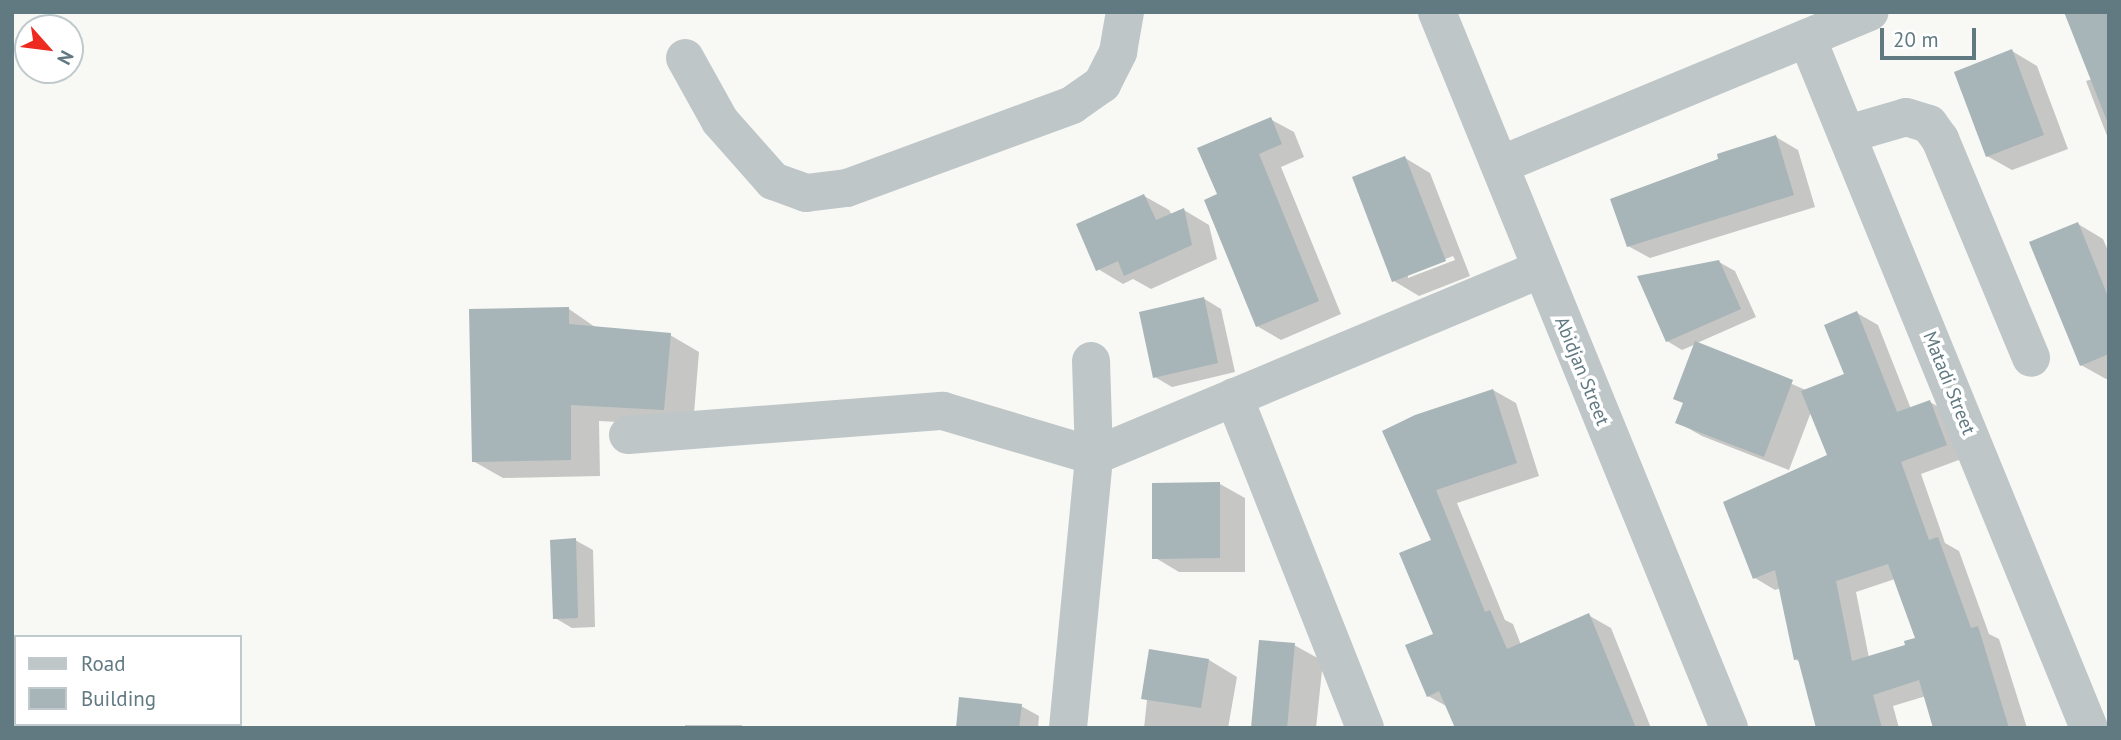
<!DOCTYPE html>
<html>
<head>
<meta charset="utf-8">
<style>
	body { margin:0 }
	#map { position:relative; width:2121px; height:740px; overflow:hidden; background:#f8f8f5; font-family:"PT Sans",sans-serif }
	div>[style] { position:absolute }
	.shadow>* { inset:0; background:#0003 }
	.building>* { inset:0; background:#a7b4b8 }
	.minor>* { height:38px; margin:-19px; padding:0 19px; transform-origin:19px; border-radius:19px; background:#bec6c8 }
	span { translate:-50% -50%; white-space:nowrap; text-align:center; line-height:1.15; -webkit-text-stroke:7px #fff; paint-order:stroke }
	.street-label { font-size:19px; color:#617a82 }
	.frame { position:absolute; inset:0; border:14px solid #617a82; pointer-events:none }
	.legend { position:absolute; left:14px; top:635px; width:228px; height:91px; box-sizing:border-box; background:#fff; border:2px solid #c0cacd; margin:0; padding:9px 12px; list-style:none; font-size:21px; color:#617a82 }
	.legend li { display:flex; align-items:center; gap:14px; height:35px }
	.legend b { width:35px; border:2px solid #c0cacd }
	.north { position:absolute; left:14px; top:14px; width:70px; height:70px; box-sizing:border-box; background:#fff; border:2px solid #c0cacd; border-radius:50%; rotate:118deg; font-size:19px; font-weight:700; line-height:28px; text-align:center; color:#617a82 }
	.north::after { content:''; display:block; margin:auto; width:24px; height:32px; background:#ee2a20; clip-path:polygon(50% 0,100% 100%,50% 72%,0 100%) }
	.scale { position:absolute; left:1880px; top:28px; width:96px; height:32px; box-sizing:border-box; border:4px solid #617a82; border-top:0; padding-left:9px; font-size:21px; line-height:24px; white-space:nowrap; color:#617a82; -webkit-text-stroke:5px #fff; paint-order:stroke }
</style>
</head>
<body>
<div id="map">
	<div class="shadow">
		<i style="clip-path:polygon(2109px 12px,2109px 141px,2086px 81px,2092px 79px)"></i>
		<i style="clip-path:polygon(2012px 51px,2037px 66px,2068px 149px,2012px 170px,1987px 156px)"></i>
		<i style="clip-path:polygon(1270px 119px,1294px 132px,1304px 157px,1281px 167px,1341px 314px,1281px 340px,1257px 326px,1219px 195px)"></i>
		<i style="clip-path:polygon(1776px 137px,1798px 150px,1815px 207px,1650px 258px,1628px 246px)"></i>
		<i style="clip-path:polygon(evenodd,1405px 158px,1430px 173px,1470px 276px,1419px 296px,1394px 281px,1354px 178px,1405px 158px,1453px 256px,1455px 260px,1408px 278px,1408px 274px,1453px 256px)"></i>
		<i style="clip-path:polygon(1144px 196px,1169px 210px,1172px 215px,1184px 210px,1209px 225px,1217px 259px,1151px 289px,1133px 279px,1123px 284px,1098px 269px)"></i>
		<i style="clip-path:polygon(2078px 224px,2103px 239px,2109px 253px,2109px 378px,2106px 379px,2081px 365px)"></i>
		<i style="clip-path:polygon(evenodd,1719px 262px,1735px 271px,1756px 317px,1697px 343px,1808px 391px,1846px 375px,1857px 313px,1878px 325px,1911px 409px,1930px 402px,1951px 414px,1967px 457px,1921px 474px,1945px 543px,1959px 551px,1989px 634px,1999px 639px,2027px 728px,1936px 728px,1926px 696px,1893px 706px,1899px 728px,1817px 728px,1801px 663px,1795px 659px,1781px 588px,1775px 590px,1755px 578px,1829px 456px,1811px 412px,1789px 470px,1702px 436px,1677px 422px,1684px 403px,1696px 344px,1682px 350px,1667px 341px,1719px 262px,1895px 579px,1917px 639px,1907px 647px,1869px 658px,1856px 592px,1895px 579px)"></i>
		<i style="clip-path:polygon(1203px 298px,1221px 309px,1235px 372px,1172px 387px,1155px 377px)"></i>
		<i style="clip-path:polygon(569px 309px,598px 329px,670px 335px,699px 352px,693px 426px,599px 421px,600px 476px,503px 478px,473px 461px)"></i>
		<i style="clip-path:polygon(1493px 390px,1516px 403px,1539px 476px,1457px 503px,1505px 620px,1513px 624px,1521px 645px,1588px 615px,1611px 628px,1651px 728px,1457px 728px,1448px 707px,1428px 696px,1435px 635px,1433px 541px,1384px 431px)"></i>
		<i style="clip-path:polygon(1220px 484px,1245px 498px,1245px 572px,1179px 572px,1154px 557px)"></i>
		<i style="clip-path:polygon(575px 540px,593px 550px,595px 627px,572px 628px,555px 618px)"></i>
		<i style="clip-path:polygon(1294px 645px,1323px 661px,1316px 728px,1253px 728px)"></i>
		<i style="clip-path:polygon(1209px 660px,1237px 677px,1228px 728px,1144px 728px,1147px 700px,1143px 698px)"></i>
		<i style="clip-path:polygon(1021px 706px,1039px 716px,1038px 728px,958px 728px)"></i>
		<i style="clip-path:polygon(685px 725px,741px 725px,747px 728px,685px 728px)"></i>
	</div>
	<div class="building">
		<i style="clip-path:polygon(2064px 12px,2109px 12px,2109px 121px,2107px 121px)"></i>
		<i style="clip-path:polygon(2012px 49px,2044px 135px,1986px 157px,1954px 72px)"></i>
		<i style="clip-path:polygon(1271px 117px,1282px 144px,1259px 154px,1319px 301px,1256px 327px,1204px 200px,1217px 194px,1197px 148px)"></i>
		<i style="clip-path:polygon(1776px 135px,1794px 195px,1627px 247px,1610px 199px,1718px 159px,1717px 154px)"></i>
		<i style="clip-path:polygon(1405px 156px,1446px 261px,1392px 282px,1352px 177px)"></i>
		<i style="clip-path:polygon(1144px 194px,1156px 220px,1184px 208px,1192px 245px,1124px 276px,1118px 261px,1096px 271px,1076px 224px)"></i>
		<i style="clip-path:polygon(2078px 222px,2109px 299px,2109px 354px,2080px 366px,2029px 242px)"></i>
		<i style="clip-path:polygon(1719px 260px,1741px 309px,1666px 342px,1637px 276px)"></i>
		<i style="clip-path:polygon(1204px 297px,1218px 363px,1153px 378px,1139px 312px)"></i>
		<i style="clip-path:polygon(569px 307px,569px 324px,671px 333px,664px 410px,571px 405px,571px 460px,472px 462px,469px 309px)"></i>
		<i style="clip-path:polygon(evenodd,1857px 311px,1897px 412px,1930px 400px,1947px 445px,1901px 462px,1929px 540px,1938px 537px,1971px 628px,1978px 626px,2009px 728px,1933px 728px,1919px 680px,1873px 695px,1882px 728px,1816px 728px,1798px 659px,1794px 660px,1775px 570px,1753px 579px,1723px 502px,1827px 455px,1801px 391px,1844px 374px,1824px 325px,1857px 311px,1888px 564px,1915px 638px,1904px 641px,1905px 645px,1852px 661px,1836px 581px,1888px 564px)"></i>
		<i style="clip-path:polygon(1695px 341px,1793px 380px,1764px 457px,1675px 423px,1683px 403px,1673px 399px)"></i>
		<i style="clip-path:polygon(1493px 389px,1517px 463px,1436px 490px,1485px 612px,1490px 610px,1507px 649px,1589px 613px,1636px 728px,1455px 728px,1439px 691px,1427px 697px,1405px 645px,1433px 634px,1399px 553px,1431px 540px,1382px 431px,1415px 415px)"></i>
		<i style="clip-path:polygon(1220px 482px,1220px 558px,1152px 559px,1152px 483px)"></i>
		<i style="clip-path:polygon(576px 538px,578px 618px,553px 619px,550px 540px)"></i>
		<i style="clip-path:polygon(1259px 640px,1295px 643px,1287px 728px,1251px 728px)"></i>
		<i style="clip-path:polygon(1149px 649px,1209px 659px,1201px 708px,1141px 699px)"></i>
		<i style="clip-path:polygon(959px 697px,1022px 704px,1019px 728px,956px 728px)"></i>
	</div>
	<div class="minor">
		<i style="left:1437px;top:12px;width:773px;rotate:67.81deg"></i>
		<i style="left:1807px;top:38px;width:745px;rotate:67.77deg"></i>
		<i style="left:685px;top:58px;width:72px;rotate:60.9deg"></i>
		<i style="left:720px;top:121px;width:80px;rotate:48.5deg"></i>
		<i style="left:773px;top:181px;width:35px;rotate:20deg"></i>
		<i style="left:806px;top:193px;width:41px;rotate:-7deg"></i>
		<i style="left:847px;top:188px;width:240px;rotate:-20.2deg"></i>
		<i style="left:1072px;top:105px;width:37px;rotate:-35deg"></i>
		<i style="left:1102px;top:84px;width:36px;rotate:-63deg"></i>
		<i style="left:1118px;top:52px;width:41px;rotate:-80.1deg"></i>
		<i style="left:1848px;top:134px;width:60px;rotate:-16.3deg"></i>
		<i style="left:1906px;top:117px;width:24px;rotate:17deg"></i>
		<i style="left:1929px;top:124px;width:19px;rotate:54deg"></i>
		<i style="left:1940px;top:139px;width:237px;rotate:67.4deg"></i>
		<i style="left:1500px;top:165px;width:400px;rotate:-22.5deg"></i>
		<i style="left:1234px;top:397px;width:356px;rotate:68.4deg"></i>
		<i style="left:628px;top:435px;width:316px;rotate:-4.4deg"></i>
		<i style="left:943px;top:411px;width:158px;rotate:16.6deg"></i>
		<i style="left:1094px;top:456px;width:484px;rotate:-22.7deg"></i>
		<i style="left:1068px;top:728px;width:273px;rotate:-84.5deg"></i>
		<i style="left:1094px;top:456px;width:95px;rotate:-91.8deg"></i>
	</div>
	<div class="street-label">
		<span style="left:1582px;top:371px;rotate:68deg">Abidjan Street</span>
		<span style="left:1949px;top:383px;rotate:68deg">Matadi Street</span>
	</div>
	<div class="frame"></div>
	<ul class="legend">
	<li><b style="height:9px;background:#bec6c8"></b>Road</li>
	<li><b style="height:19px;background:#a7b4b8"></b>Building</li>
	</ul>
	<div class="north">N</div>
	<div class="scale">20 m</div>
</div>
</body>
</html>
